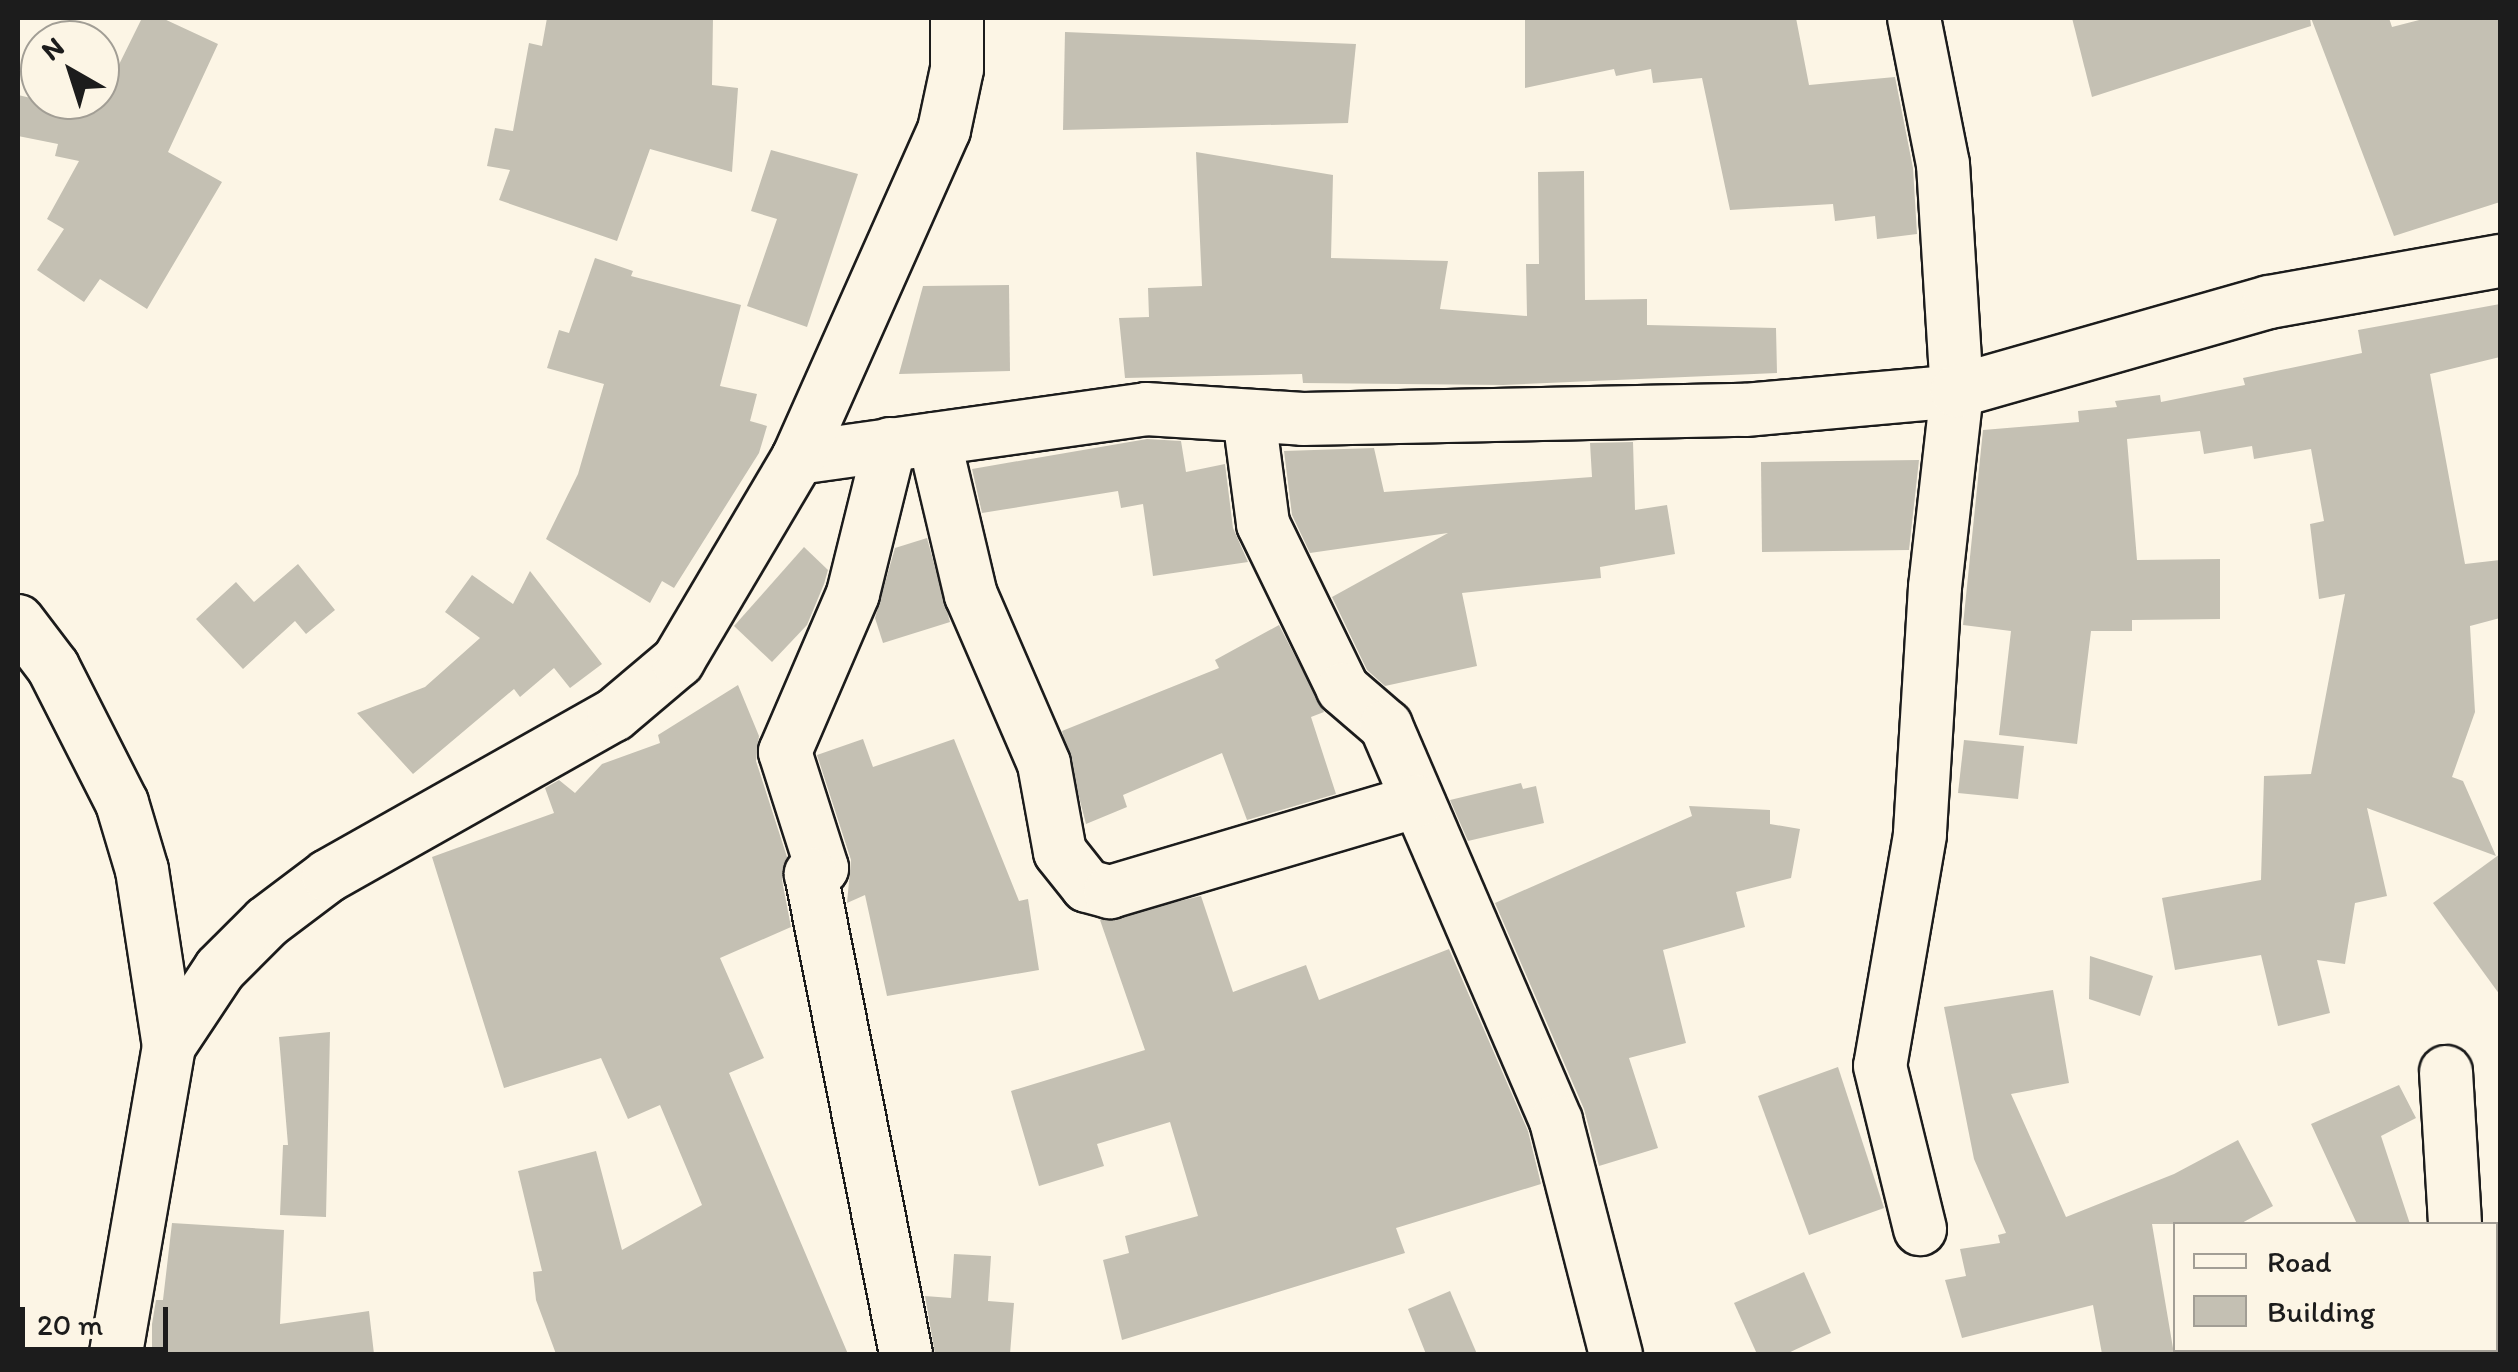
<!DOCTYPE html>
<html>
<head>
<meta charset="utf-8">
<style>
	body { margin:0 }
	#map { position:relative; width:2518px; height:1372px; overflow:hidden; background:#fcf5e5; font-family:Itim,sans-serif }
	div>[style] { position:absolute }
	.building>* { inset:0; background:#c4c0b3 }
	.roads { filter:drop-shadow(2px 0 #1c1c1c) drop-shadow(-2px 0 #1c1c1c) drop-shadow(0 2px #1c1c1c) drop-shadow(0 -2px #1c1c1c) }
	.street>* { height:52px; margin:-26px; padding:0 26px; transform-origin:26px; border-radius:26px; background:#fcf5e5 }
	span { translate:-50% -50%; white-space:nowrap; text-align:center; line-height:1.15; -webkit-text-stroke:8px #fcf5e5; paint-order:stroke }
	.frame { position:absolute; inset:0; border:20px solid #1c1c1c; pointer-events:none }
	.legend { position:absolute; left:2173px; top:1222px; width:325px; height:130px; box-sizing:border-box; background:#fcf5e5; border:2px solid #a29e95; margin:0; padding:12px 18px; list-style:none; font-size:30px; color:#1c1c1c }
	.legend li { display:flex; align-items:center; gap:20px; height:50px }
	.legend b { width:50px; border:2px solid #a29e95 }
	.north { position:absolute; left:20px; top:20px; width:100px; height:100px; box-sizing:border-box; background:#fcf5e5; border:2px solid #a29e95; border-radius:50%; rotate:321deg; font-size:28px; font-weight:700; line-height:40px; text-align:center; color:#1c1c1c }
	.north::after { content:''; display:block; margin:auto; width:35px; height:45px; background:#1c1c1c; clip-path:polygon(50% 0,100% 100%,50% 72%,0 100%) }
	.scale { position:absolute; left:20px; top:1307px; width:148px; height:45px; box-sizing:border-box; border:5px solid #1c1c1c; border-top:0; padding-left:12px; font-size:30px; line-height:35px; white-space:nowrap; color:#1c1c1c; -webkit-text-stroke:8px #fcf5e5; paint-order:stroke }
</style>
</head>
<body>
<div id="map">
	<div class="building">
		<i style="clip-path:polygon(142px 18px,162px 18px,218px 44px,168px 152px,222px 182px,147px 309px,100px 279px,84px 302px,37px 270px,64px 229px,47px 219px,79px 161px,55px 156px,58px 144px,18px 136px,18px 95px,95px 113px)"></i>
		<i style="clip-path:polygon(547px 18px,713px 18px,712px 85px,738px 88px,732px 172px,650px 149px,617px 241px,499px 200px,510px 170px,487px 166px,495px 128px,513px 131px,529px 43px,542px 46px)"></i>
		<i style="clip-path:polygon(1525px 18px,1796px 18px,1809px 85px,1895px 77px,1913px 168px,1917px 234px,1877px 239px,1875px 216px,1835px 221px,1833px 204px,1730px 210px,1702px 78px,1653px 83px,1651px 69px,1616px 76px,1614px 69px,1525px 88px)"></i>
		<i style="clip-path:polygon(2072px 18px,2310px 18px,2311px 26px,2092px 97px)"></i>
		<i style="clip-path:polygon(2311px 18px,2389px 18px,2392px 27px,2427px 18px,2500px 18px,2500px 202px,2394px 236px)"></i>
		<i style="clip-path:polygon(1065px 32px,1356px 44px,1348px 123px,1063px 130px)"></i>
		<i style="clip-path:polygon(771px 150px,858px 174px,807px 327px,747px 306px,777px 219px,751px 211px)"></i>
		<i style="clip-path:polygon(1196px 152px,1333px 175px,1331px 258px,1448px 261px,1440px 309px,1527px 316px,1526px 264px,1539px 264px,1538px 172px,1584px 171px,1585px 300px,1647px 299px,1647px 325px,1776px 328px,1777px 373px,1503px 385px,1303px 383px,1302px 374px,1125px 378px,1119px 318px,1149px 317px,1148px 288px,1202px 286px)"></i>
		<i style="clip-path:polygon(595px 258px,633px 271px,631px 276px,741px 305px,720px 386px,757px 394px,750px 421px,767px 426px,759px 453px,674px 588px,662px 581px,650px 603px,546px 539px,578px 474px,604px 384px,547px 368px,559px 330px,569px 333px)"></i>
		<i style="clip-path:polygon(1009px 285px,1010px 371px,899px 374px,923px 286px)"></i>
		<i style="clip-path:polygon(2500px 304px,2500px 357px,2430px 374px,2465px 564px,2500px 560px,2500px 618px,2470px 626px,2475px 712px,2452px 777px,2463px 781px,2496px 856px,2367px 808px,2387px 896px,2355px 903px,2345px 964px,2317px 960px,2330px 1013px,2278px 1026px,2261px 955px,2175px 970px,2162px 898px,2261px 880px,2264px 776px,2311px 774px,2345px 594px,2319px 599px,2310px 524px,2324px 521px,2311px 449px,2254px 459px,2252px 446px,2204px 454px,2200px 431px,2127px 439px,2137px 560px,2220px 559px,2220px 619px,2132px 620px,2132px 631px,2091px 631px,2077px 744px,1999px 735px,2011px 631px,1963px 625px,1983px 430px,2079px 422px,2078px 411px,2117px 407px,2115px 401px,2160px 395px,2161px 402px,2245px 385px,2243px 378px,2362px 353px,2358px 330px)"></i>
		<i style="clip-path:polygon(1147px 439px,1181px 441px,1186px 472px,1225px 464px,1233px 528px,1248px 562px,1153px 576px,1143px 504px,1121px 508px,1118px 491px,982px 513px,972px 469px)"></i>
		<i style="clip-path:polygon(1633px 442px,1635px 510px,1667px 505px,1675px 554px,1600px 567px,1601px 578px,1462px 593px,1477px 666px,1385px 686px,1367px 670px,1332px 597px,1448px 533px,1310px 553px,1292px 515px,1284px 451px,1374px 448px,1384px 492px,1592px 477px,1590px 443px)"></i>
		<i style="clip-path:polygon(1919px 460px,1909px 550px,1762px 552px,1761px 462px)"></i>
		<i style="clip-path:polygon(927px 538px,950px 622px,883px 643px,875px 618px,895px 548px)"></i>
		<i style="clip-path:polygon(804px 547px,828px 570px,824px 584px,807px 625px,772px 662px,734px 626px)"></i>
		<i style="clip-path:polygon(298px 564px,335px 610px,306px 634px,295px 621px,243px 669px,196px 619px,236px 582px,254px 602px)"></i>
		<i style="clip-path:polygon(530px 571px,602px 664px,570px 688px,554px 668px,520px 697px,514px 689px,413px 774px,357px 713px,425px 687px,480px 638px,445px 612px,472px 575px,513px 604px)"></i>
		<i style="clip-path:polygon(1279px 625px,1324px 712px,1311px 717px,1336px 794px,1247px 820px,1222px 753px,1123px 795px,1127px 807px,1086px 824px,1062px 731px,1219px 668px,1215px 660px)"></i>
		<i style="clip-path:polygon(738px 685px,759px 736px,756px 761px,787px 857px,782px 880px,791px 927px,720px 958px,764px 1058px,729px 1073px,848px 1354px,556px 1354px,536px 1300px,533px 1272px,542px 1271px,518px 1171px,596px 1151px,622px 1250px,702px 1205px,660px 1105px,628px 1119px,601px 1058px,504px 1088px,432px 857px,554px 813px,545px 788px,559px 780px,575px 793px,602px 764px,660px 743px,658px 735px)"></i>
		<i style="clip-path:polygon(863px 739px,873px 767px,954px 739px,1019px 901px,1028px 899px,1039px 970px,887px 996px,865px 895px,847px 903px,851px 860px,817px 755px)"></i>
		<i style="clip-path:polygon(1964px 740px,2024px 746px,2018px 799px,1958px 793px)"></i>
		<i style="clip-path:polygon(1521px 783px,1523px 789px,1536px 786px,1544px 823px,1468px 841px,1450px 800px)"></i>
		<i style="clip-path:polygon(1689px 806px,1770px 810px,1770px 824px,1800px 829px,1791px 878px,1736px 892px,1745px 927px,1663px 950px,1686px 1043px,1629px 1058px,1658px 1148px,1599px 1166px,1584px 1109px,1495px 903px,1692px 816px)"></i>
		<i style="clip-path:polygon(2500px 854px,2500px 995px,2433px 903px)"></i>
		<i style="clip-path:polygon(1201px 896px,1233px 992px,1306px 965px,1319px 1000px,1449px 949px,1528px 1131px,1541px 1184px,1396px 1228px,1405px 1253px,1122px 1340px,1103px 1260px,1129px 1253px,1125px 1236px,1198px 1216px,1170px 1122px,1097px 1144px,1104px 1166px,1039px 1186px,1011px 1091px,1145px 1050px,1100px 920px)"></i>
		<i style="clip-path:polygon(2090px 956px,2153px 976px,2140px 1016px,2089px 999px)"></i>
		<i style="clip-path:polygon(2053px 990px,2069px 1083px,2011px 1094px,2066px 1217px,2174px 1174px,2238px 1140px,2273px 1206px,2240px 1224px,2152px 1224px,2174px 1354px,2102px 1354px,2093px 1305px,1962px 1338px,1945px 1280px,1966px 1276px,1960px 1249px,2000px 1243px,1998px 1235px,2006px 1233px,1974px 1159px,1944px 1007px)"></i>
		<i style="clip-path:polygon(330px 1032px,326px 1217px,280px 1215px,283px 1145px,288px 1145px,279px 1037px)"></i>
		<i style="clip-path:polygon(1838px 1067px,1884px 1208px,1809px 1235px,1758px 1096px)"></i>
		<i style="clip-path:polygon(2399px 1085px,2416px 1118px,2381px 1136px,2410px 1224px,2357px 1224px,2311px 1124px)"></i>
		<i style="clip-path:polygon(172px 1223px,284px 1230px,280px 1324px,369px 1311px,374px 1354px,152px 1354px,152px 1324px,156px 1300px,163px 1300px)"></i>
		<i style="clip-path:polygon(954px 1254px,991px 1256px,988px 1301px,1014px 1303px,1010px 1354px,935px 1354px,925px 1296px,951px 1298px)"></i>
		<i style="clip-path:polygon(1804px 1272px,1831px 1333px,1786px 1354px,1757px 1354px,1734px 1303px)"></i>
		<i style="clip-path:polygon(1450px 1291px,1477px 1354px,1426px 1354px,1408px 1309px)"></i>
	</div>
	<div class="roads">
		<div class="street">
			<i style="left:1914px;top:18px;width:149px;rotate:78.8deg"></i>
			<i style="left:1943px;top:164px;width:227px;rotate:86.5deg"></i>
			<i style="left:1957px;top:391px;width:197px;rotate:96.4deg"></i>
			<i style="left:1935px;top:587px;width:248px;rotate:93.5deg"></i>
			<i style="left:1920px;top:835px;width:234px;rotate:99.8deg"></i>
			<i style="left:1880px;top:1066px;width:168px;rotate:76.2deg"></i>
			<i style="left:1249px;top:417px;width:108px;rotate:82.5deg"></i>
			<i style="left:1263px;top:524px;width:183px;rotate:64.1deg"></i>
			<i style="left:1343px;top:689px;width:57px;rotate:40.7deg"></i>
			<i style="left:1386px;top:726px;width:430px;rotate:66.7deg"></i>
			<i style="left:1556px;top:1121px;width:241px;rotate:75.6deg"></i>
			<i style="left:934px;top:439px;width:160px;rotate:76.7deg"></i>
			<i style="left:971px;top:595px;width:184px;rotate:66.6deg"></i>
			<i style="left:1044px;top:764px;width:89px;rotate:79.7deg"></i>
			<i style="left:1060px;top:852px;width:43px;rotate:51.5deg"></i>
			<i style="left:1087px;top:886px;width:24px;rotate:15deg"></i>
			<i style="left:1110px;top:892px;width:320px;rotate:-16.5deg"></i>
			<i style="left:890px;top:444px;width:154px;rotate:103.9deg"></i>
			<i style="left:853px;top:594px;width:172px;rotate:113.3deg"></i>
			<i style="left:785px;top:752px;width:122px;rotate:72.3deg"></i>
			<i style="left:822px;top:868px;width:13px;rotate:151deg"></i>
			<i style="left:811px;top:874px;width:489px;rotate:78.8deg"></i>
			<i style="left:798px;top:458px;width:351px;rotate:-8deg"></i>
			<i style="left:1146px;top:409px;width:157px;rotate:3.6deg"></i>
			<i style="left:1303px;top:419px;width:442px;rotate:-1.2deg"></i>
			<i style="left:1745px;top:410px;width:213px;rotate:-5.1deg"></i>
			<i style="left:1957px;top:391px;width:324px;rotate:-15.9deg"></i>
			<i style="left:2269px;top:302px;width:235px;rotate:-10.1deg"></i>
			<i style="left:18px;top:621px;width:58px;rotate:52.7deg"></i>
			<i style="left:53px;top:667px;width:153px;rotate:63.1deg"></i>
			<i style="left:122px;top:803px;width:70px;rotate:73.4deg"></i>
			<i style="left:142px;top:870px;width:178px;rotate:81.3deg"></i>
			<i style="left:169px;top:1046px;width:313px;rotate:99.8deg"></i>
			<i style="left:169px;top:1046px;width:92px;rotate:-56.5deg"></i>
			<i style="left:220px;top:969px;width:66px;rotate:-45deg"></i>
			<i style="left:267px;top:922px;width:76px;rotate:-37deg"></i>
			<i style="left:328px;top:876px;width:328px;rotate:-29.4deg"></i>
			<i style="left:614px;top:715px;width:84px;rotate:-40.2deg"></i>
			<i style="left:678px;top:661px;width:236px;rotate:-59.4deg"></i>
			<i style="left:798px;top:458px;width:359px;rotate:-66deg"></i>
			<i style="left:944px;top:130px;width:62px;rotate:-78deg"></i>
			<i style="left:957px;top:69px;width:51px;rotate:-90deg"></i>
			<i style="left:2446px;top:1072px;width:152px;rotate:86.6deg"></i>
			<i style="left:2421px;top:1354px;width:20px;rotate:-11deg"></i>
		</div>
	</div>
	<div class="frame"></div>
	<ul class="legend">
	<li><b style="height:12px;background:#fcf5e5"></b>Road</li>
	<li><b style="height:28px;background:#c4c0b3"></b>Building</li>
	</ul>
	<div class="north">N</div>
	<div class="scale">20 m</div>
</div>
</body>
</html>
